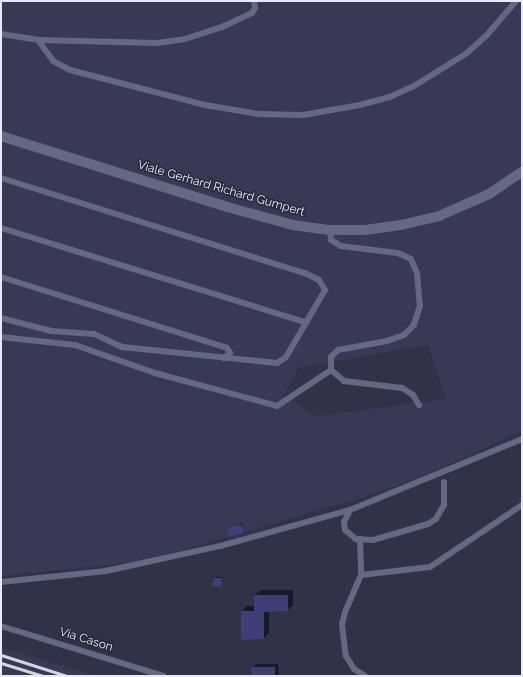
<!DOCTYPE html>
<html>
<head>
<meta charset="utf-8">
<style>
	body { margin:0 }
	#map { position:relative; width:523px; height:677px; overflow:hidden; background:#303247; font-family:Raleway,sans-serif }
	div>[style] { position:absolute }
	.built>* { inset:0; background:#373955 }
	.shadow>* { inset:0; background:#0007 }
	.building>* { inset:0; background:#3d3f76 }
	.lane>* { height:6px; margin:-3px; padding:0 3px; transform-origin:3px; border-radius:3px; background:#656882 }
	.street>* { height:10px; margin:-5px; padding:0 5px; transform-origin:5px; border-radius:5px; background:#656882 }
	.rail>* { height:3px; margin:-1.5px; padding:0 1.5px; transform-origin:1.5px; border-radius:1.5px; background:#d3d5e3 }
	span { translate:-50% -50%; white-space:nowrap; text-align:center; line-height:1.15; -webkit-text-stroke:3px #26283c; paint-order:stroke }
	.street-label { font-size:12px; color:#e8eaf7 }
	.frame { position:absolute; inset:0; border:2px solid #e8eaf7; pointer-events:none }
</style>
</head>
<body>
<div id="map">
	<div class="built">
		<i style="clip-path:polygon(evenodd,1px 1px,522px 1px,522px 431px,428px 474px,368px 496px,145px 561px,1px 576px,1px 1px,428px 345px,446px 399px,316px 416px,284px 395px,298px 368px,428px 345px)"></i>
		<i style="clip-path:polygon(1px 647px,86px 673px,96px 676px,1px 676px)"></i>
	</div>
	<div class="shadow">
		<i style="clip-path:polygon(242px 523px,243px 532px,228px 528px,230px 526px)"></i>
		<i style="clip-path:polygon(217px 577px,223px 577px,220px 586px,215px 578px)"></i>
		<i style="clip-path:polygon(260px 590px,293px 590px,293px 605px,288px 610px,269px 611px,269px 633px,264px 638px,242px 611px,247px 606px,255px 606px,255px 595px)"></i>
		<i style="clip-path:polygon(256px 664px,278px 664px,279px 676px,253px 676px,252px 668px)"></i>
	</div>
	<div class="building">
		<i style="clip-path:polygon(241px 524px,244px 533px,230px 537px,227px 527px)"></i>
		<i style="clip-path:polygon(214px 578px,222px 578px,221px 587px,213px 586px)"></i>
		<i style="clip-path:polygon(254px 595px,288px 595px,288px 611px,264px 612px,264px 639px,241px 640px,241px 611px,254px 611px)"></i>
		<i style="clip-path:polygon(251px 667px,275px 667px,275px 676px,252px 676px)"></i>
	</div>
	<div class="lane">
		<i style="left:1px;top:34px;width:37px;rotate:9deg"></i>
		<i style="left:38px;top:40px;width:119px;rotate:1.4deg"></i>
		<i style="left:157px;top:43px;width:28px;rotate:-8deg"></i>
		<i style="left:185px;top:39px;width:39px;rotate:-18deg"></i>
		<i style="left:222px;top:27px;width:33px;rotate:-25deg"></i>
		<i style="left:252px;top:13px;width:6px;rotate:-59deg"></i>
		<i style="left:255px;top:8px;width:7px;rotate:-98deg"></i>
		<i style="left:38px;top:40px;width:26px;rotate:54deg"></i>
		<i style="left:53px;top:61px;width:19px;rotate:28deg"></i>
		<i style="left:70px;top:70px;width:139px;rotate:14.5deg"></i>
		<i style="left:205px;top:105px;width:55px;rotate:9.5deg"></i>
		<i style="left:259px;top:114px;width:44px;rotate:1.3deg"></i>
		<i style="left:303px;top:115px;width:58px;rotate:-10deg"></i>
		<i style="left:360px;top:105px;width:31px;rotate:-15deg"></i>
		<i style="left:390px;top:97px;width:26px;rotate:-25deg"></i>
		<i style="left:414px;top:86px;width:62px;rotate:-31.9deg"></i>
		<i style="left:467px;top:53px;width:25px;rotate:-42deg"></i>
		<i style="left:486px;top:36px;width:46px;rotate:-49.4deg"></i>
		<i style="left:1px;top:178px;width:318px;rotate:17.4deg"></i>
		<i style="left:305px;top:273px;width:16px;rotate:27deg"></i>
		<i style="left:319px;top:280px;width:12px;rotate:59deg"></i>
		<i style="left:325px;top:290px;width:78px;rotate:120.2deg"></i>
		<i style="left:286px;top:357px;width:11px;rotate:146deg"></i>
		<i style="left:277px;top:363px;width:156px;rotate:-174.1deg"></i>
		<i style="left:122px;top:347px;width:31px;rotate:-155deg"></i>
		<i style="left:94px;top:334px;width:43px;rotate:-176deg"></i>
		<i style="left:51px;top:331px;width:52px;rotate:-165.4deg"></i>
		<i style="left:1px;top:228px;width:320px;rotate:17.2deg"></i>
		<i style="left:330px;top:230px;width:10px;rotate:84deg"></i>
		<i style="left:331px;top:240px;width:12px;rotate:31deg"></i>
		<i style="left:341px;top:246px;width:57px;rotate:7deg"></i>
		<i style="left:398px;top:253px;width:14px;rotate:25deg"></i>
		<i style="left:411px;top:259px;width:15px;rotate:67deg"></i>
		<i style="left:417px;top:273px;width:33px;rotate:85deg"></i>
		<i style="left:420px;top:306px;width:20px;rotate:108deg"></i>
		<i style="left:414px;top:325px;width:14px;rotate:135deg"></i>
		<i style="left:404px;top:335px;width:18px;rotate:161deg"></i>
		<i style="left:387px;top:341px;width:50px;rotate:169.6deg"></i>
		<i style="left:338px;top:350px;width:10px;rotate:135deg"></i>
		<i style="left:331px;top:357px;width:13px;rotate:90deg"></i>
		<i style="left:331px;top:370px;width:17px;rotate:40deg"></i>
		<i style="left:344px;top:381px;width:58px;rotate:6.9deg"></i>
		<i style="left:402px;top:388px;width:13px;rotate:32deg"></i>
		<i style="left:413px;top:395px;width:12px;rotate:59deg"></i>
		<i style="left:1px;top:277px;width:237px;rotate:17.4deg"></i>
		<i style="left:227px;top:348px;width:6px;rotate:59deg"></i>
		<i style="left:230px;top:353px;width:8px;rotate:140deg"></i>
		<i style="left:1px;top:337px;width:74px;rotate:6.2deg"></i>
		<i style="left:75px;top:345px;width:85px;rotate:19.3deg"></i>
		<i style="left:155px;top:373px;width:126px;rotate:15.1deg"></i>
		<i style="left:277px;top:406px;width:65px;rotate:-33.7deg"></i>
		<i style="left:444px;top:482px;width:23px;rotate:90deg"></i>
		<i style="left:444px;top:505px;width:16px;rotate:120deg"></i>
		<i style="left:436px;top:519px;width:9px;rotate:148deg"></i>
		<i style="left:428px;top:524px;width:57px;rotate:163.8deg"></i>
		<i style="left:373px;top:540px;width:17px;rotate:-177deg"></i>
		<i style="left:356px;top:539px;width:14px;rotate:-141deg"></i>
		<i style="left:345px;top:530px;width:8px;rotate:-97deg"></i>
		<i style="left:344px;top:522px;width:13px;rotate:-63deg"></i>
		<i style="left:350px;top:510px;width:186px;rotate:-22.4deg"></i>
		<i style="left:360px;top:539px;width:36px;rotate:88deg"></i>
		<i style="left:361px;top:575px;width:40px;rotate:113.4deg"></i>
		<i style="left:345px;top:612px;width:13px;rotate:103deg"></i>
		<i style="left:342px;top:625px;width:31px;rotate:83deg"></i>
		<i style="left:346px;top:656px;width:15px;rotate:58deg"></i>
		<i style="left:354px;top:669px;width:13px;rotate:32deg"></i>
		<i style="left:361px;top:575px;width:69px;rotate:-6.6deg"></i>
		<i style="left:430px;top:567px;width:111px;rotate:-34deg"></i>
		<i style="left:1px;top:582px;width:106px;rotate:-6deg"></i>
		<i style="left:106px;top:571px;width:117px;rotate:-12.4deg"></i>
		<i style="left:220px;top:546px;width:135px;rotate:-15.5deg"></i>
		<i style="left:1px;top:626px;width:170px;rotate:17.1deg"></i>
	</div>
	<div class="street">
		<i style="left:1px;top:136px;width:237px;rotate:17.4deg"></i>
		<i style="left:227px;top:207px;width:68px;rotate:15.3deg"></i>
		<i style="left:293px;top:225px;width:37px;rotate:8deg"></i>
		<i style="left:330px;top:230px;width:35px"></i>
		<i style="left:365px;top:230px;width:36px;rotate:-8deg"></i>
		<i style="left:401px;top:225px;width:39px;rotate:-13deg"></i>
		<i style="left:439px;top:216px;width:55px;rotate:-23.7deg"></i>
		<i style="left:489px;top:194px;width:40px;rotate:-34deg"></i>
	</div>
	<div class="rail">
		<i style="left:1px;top:655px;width:69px;rotate:17.7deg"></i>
		<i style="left:1px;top:663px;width:44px;rotate:17.2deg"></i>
	</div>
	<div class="street-label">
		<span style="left:221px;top:189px;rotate:16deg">Viale Gerhard Richard Gumpert</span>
		<span style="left:86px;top:640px;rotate:17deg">Via Cason</span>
	</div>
	<div class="frame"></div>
</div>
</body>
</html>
